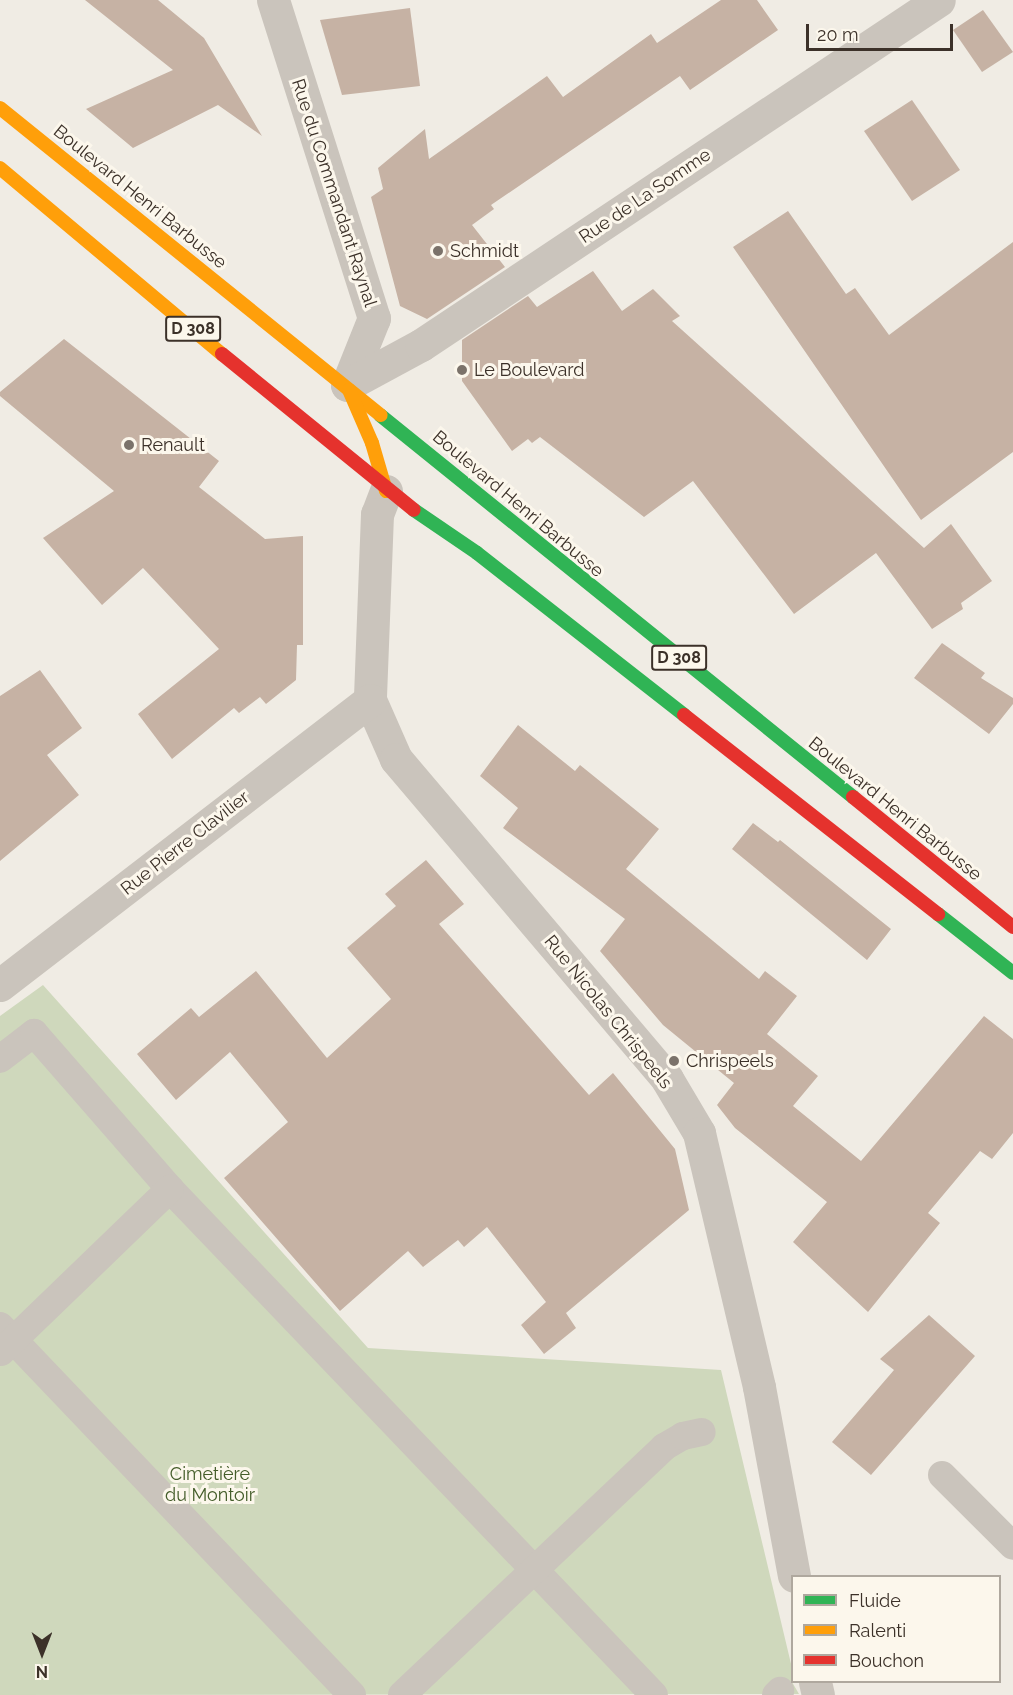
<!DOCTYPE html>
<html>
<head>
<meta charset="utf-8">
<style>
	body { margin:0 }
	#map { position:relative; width:1013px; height:1695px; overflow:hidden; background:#f0ece4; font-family:Raleway,sans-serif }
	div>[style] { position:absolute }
	.green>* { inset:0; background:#cfd8bc }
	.building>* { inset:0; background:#c6b2a4 }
	.lane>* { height:28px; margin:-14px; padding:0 14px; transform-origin:14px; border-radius:14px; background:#cac4bc }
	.street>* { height:33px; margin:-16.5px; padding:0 16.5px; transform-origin:16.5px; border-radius:16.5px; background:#cac4bc }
	.fast>* { height:14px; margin:-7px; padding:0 7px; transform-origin:7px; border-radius:7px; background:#30b455 }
	.slow>* { height:14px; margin:-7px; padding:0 7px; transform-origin:7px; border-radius:7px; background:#ff9f0a }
	.jam>* { height:14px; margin:-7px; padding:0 7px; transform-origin:7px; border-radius:7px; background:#e5322d }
	.dots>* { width:16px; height:16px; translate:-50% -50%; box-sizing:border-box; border:3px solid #fcf7ec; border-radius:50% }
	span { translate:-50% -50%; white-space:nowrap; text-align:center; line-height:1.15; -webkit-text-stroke:6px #fcf7ec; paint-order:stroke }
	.shield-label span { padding:2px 4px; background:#fcf7ec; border:2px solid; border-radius:4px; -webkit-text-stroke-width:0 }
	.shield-label { font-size:16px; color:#3c3129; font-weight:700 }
	.street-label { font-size:18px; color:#3c3129 }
	.poi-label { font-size:18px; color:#3c3129 }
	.left { translate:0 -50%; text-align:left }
	.park-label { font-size:18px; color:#445d2a }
	.legend { position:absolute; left:791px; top:1575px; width:210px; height:108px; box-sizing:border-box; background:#fcf7ec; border:2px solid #afa89e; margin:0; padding:8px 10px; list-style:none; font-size:18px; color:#3c3129 }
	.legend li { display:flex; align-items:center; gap:12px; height:30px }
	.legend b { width:30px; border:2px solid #afa89e }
	.north { position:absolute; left:12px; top:1623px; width:60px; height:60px; -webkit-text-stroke:4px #fcf7ec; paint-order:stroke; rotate:180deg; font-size:16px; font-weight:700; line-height:24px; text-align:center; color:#3c3129 }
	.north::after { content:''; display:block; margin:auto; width:21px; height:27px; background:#3c3129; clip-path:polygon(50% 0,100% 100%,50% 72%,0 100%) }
	.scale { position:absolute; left:806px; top:24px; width:147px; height:27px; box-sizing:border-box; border:3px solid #3c3129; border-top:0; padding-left:8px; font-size:18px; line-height:21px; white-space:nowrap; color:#3c3129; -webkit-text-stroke:4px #fcf7ec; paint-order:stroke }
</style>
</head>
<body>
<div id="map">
	<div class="green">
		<i style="clip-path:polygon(43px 985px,368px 1348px,721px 1370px,792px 1668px,792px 1682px,799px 1694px,0 1695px,0 1016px)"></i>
	</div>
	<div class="building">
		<i style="clip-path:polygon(85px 0,158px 0,204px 38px,262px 136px,218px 105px,133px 148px,86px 109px,173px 70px)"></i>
		<i style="clip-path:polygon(721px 0,757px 0,778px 30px,690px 90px,680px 76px,491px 205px,494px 209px,472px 225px,505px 267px,427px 319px,400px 306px,371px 197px,383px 189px,378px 168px,425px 129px,429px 159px,547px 76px,563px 97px,651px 34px,657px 43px)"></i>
		<i style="clip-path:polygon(410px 8px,420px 86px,342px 95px,320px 20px)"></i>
		<i style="clip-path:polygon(983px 10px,1013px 52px,982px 72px,953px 30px)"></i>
		<i style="clip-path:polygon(912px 100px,960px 170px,912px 201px,864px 131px)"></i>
		<i style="clip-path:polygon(788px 211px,846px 294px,855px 288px,889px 335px,1013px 242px,1013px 452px,921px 520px,733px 247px)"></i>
		<i style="clip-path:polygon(593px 271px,622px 311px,653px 289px,680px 316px,672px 321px,924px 548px,951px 524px,992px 581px,961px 603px,963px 609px,932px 629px,876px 553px,794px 614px,693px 481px,644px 517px,540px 437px,532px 443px,528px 439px,512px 451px,462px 381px,462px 340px,528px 296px,537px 307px)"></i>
		<i style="clip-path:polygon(64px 339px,219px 461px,199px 487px,265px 539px,303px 536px,303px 645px,297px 645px,296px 680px,266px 704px,260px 697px,239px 713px,234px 708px,172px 759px,138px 714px,219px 649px,143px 568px,102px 605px,43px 538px,114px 491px,0 396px,0 392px)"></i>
		<i style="clip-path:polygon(942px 643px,985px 673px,981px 678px,1013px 698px,1013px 704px,989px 734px,914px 678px)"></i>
		<i style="clip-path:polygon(40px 670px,82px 728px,47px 755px,79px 795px,0 861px,0 696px)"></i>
		<i style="clip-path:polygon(518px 725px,575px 771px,580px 765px,659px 829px,626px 869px,759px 979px,765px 971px,797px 996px,767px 1034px,818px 1076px,793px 1106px,861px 1161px,984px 1016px,1013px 1039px,1013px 1133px,992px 1159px,980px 1151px,928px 1213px,940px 1223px,868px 1312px,793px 1242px,827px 1202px,735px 1128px,717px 1105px,734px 1083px,663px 1025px,600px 951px,625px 919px,503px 828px,518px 808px,480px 776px)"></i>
		<i style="clip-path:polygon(753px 823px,778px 842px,780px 840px,891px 929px,867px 960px,732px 849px)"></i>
		<i style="clip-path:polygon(426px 860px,464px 904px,439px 924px,589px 1095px,613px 1073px,675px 1149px,689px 1210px,566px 1313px,576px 1328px,544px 1354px,521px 1325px,546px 1302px,487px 1227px,464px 1247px,458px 1240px,423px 1267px,408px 1251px,340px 1311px,224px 1178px,288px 1122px,230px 1052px,176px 1100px,137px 1054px,191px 1008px,199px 1017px,256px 971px,327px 1058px,391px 999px,347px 948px,396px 906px,385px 894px)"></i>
		<i style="clip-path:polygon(929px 1315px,975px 1356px,871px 1475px,832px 1442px,894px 1370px,880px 1359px)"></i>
	</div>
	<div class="lane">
		<i style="left:0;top:1059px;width:43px;rotate:-37.4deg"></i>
		<i style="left:34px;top:1033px;width:207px;rotate:48.9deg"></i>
		<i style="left:170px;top:1189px;width:700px;rotate:46.27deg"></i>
		<i style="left:0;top:1326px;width:510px;rotate:46.35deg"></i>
		<i style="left:1px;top:1352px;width:235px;rotate:-44deg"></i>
		<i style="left:942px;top:1475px;width:100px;rotate:45deg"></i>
		<i style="left:402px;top:1695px;width:361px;rotate:-43.4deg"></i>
		<i style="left:664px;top:1447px;width:22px;rotate:-30deg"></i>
		<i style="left:683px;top:1436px;width:19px;rotate:-12deg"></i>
		<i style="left:776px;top:1695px;width:6px;rotate:-45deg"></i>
	</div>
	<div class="street">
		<i style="left:273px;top:0;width:334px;rotate:72.4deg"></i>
		<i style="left:374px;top:318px;width:72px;rotate:111.9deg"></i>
		<i style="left:347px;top:385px;width:84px;rotate:-28.4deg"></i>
		<i style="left:421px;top:345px;width:622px;rotate:-33.66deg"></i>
		<i style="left:386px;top:491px;width:25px;rotate:111deg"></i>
		<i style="left:377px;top:514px;width:186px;rotate:92.2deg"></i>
		<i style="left:370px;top:700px;width:64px;rotate:66.2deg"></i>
		<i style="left:396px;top:759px;width:419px;rotate:49.7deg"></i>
		<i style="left:667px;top:1079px;width:63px;rotate:59.3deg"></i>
		<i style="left:699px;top:1133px;width:261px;rotate:76.7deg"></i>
		<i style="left:759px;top:1387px;width:192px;rotate:79.5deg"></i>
		<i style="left:0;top:985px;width:467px;rotate:-37.6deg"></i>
		<i style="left:815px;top:1682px;width:13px;rotate:77deg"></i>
	</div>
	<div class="fast">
		<i style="left:380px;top:415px;width:608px;rotate:38.92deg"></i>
		<i style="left:414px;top:510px;width:76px;rotate:34.3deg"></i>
		<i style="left:477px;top:553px;width:263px;rotate:38deg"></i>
		<i style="left:938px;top:914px;width:95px;rotate:38.2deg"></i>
	</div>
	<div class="slow">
		<i style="left:0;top:108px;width:489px;rotate:38.9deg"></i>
		<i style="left:0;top:168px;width:290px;rotate:40deg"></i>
		<i style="left:349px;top:390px;width:58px;rotate:66.5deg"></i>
		<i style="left:372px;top:443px;width:50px;rotate:73.7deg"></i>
	</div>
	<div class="jam">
		<i style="left:222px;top:354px;width:247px;rotate:39.1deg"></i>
		<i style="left:684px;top:715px;width:323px;rotate:38.1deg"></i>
		<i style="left:853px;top:797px;width:206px;rotate:39.1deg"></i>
	</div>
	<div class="dots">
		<i style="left:438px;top:251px;background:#7b726a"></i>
		<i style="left:462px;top:370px;background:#7b726a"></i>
		<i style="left:129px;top:445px;background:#7b726a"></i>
		<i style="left:674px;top:1061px;background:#7b726a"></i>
	</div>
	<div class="shield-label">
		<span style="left:193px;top:329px">D 308</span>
		<span style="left:679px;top:658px">D 308</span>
	</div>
	<div class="street-label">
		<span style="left:334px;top:193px;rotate:72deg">Rue du Commandant Raynal</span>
		<span style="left:645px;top:196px;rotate:-34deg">Rue de La Somme</span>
		<span style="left:140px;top:197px;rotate:39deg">Boulevard Henri Barbusse</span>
		<span style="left:518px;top:504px;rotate:40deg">Boulevard Henri Barbusse</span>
		<span style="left:895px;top:809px;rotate:39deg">Boulevard Henri Barbusse</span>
		<span style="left:185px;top:843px;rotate:-38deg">Rue Pierre Clavilier</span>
		<span style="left:608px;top:1012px;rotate:51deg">Rue Nicolas Chrispeels</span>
	</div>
	<div class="poi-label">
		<span class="left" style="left:450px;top:251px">Schmidt</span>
		<span class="left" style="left:474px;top:370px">Le Boulevard</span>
		<span class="left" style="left:141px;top:445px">Renault</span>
		<span class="left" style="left:686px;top:1061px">Chrispeels</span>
	</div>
	<div class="park-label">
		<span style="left:210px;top:1485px">Cimetière<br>du Montoir</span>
	</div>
	<ul class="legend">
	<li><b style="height:8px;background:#30b455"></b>Fluide</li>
	<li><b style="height:8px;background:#ff9f0a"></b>Ralenti</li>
	<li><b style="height:8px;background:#e5322d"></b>Bouchon</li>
	</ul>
	<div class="north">N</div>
	<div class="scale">20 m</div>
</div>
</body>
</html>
